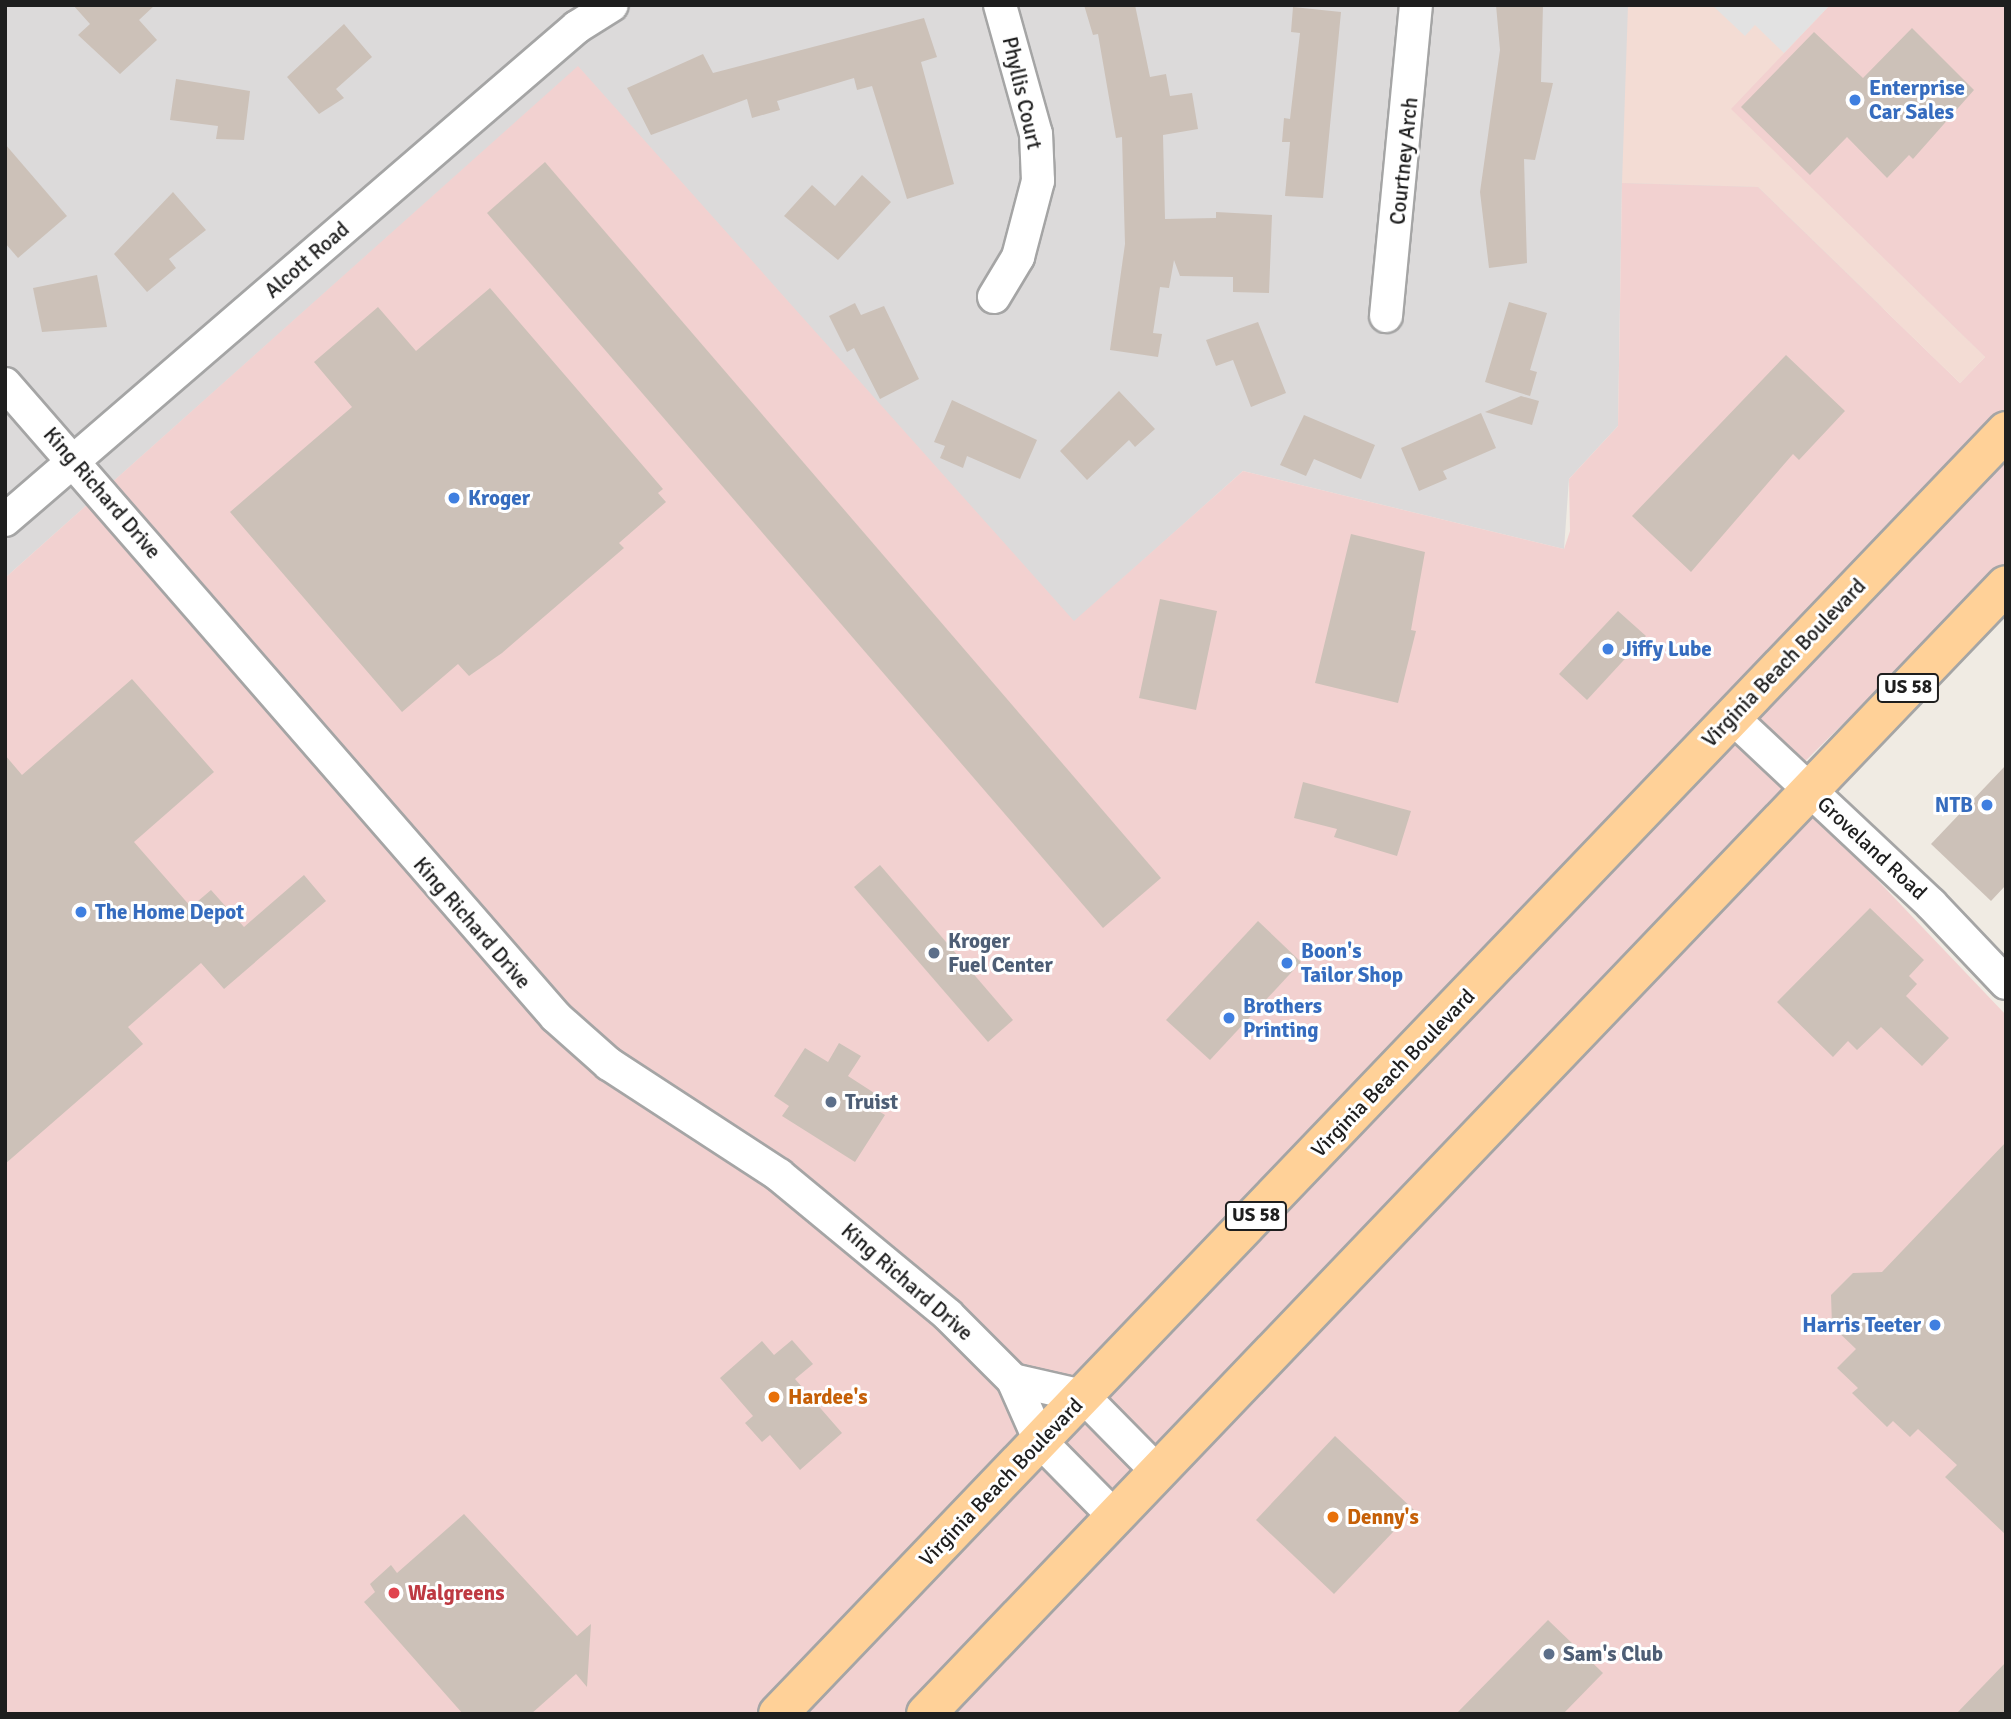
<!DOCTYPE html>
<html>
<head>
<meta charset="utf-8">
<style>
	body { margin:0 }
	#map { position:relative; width:2011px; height:1719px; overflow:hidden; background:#f0ebe3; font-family:Signika,sans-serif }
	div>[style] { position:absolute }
	.residential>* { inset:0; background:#dcdada }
	.commercial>* { inset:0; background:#f2d1d0 }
	.military>* { inset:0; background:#f3dcd4 }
	.parking>* { inset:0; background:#e2e2e2 }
	.building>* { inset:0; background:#ccc1b8 }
	.roads { filter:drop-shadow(2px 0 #a5a5a5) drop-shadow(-2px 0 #a5a5a5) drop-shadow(0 2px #a5a5a5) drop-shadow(0 -2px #a5a5a5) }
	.street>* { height:32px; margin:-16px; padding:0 16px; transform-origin:16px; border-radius:16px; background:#fff }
	.primary>* { height:38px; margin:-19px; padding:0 19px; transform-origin:19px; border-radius:19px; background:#ffd198 }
	.dots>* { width:19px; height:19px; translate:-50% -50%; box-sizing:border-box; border:4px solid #fff; border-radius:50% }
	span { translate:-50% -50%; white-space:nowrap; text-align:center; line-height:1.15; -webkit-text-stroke:6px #fff; paint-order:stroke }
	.shield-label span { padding:2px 5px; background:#fff; border:2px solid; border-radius:5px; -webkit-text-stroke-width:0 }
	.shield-label { font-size:19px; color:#1e1e1e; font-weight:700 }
	.shop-label { font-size:21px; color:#366cbe; font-weight:700 }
	.left { translate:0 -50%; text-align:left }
	.right { translate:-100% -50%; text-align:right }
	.street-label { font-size:21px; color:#1e1e1e }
	.service-label { font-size:21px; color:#4e5e75; font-weight:700 }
	.food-label { font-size:21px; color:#c56008; font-weight:700 }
	.health-label { font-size:21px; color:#be3a42; font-weight:700 }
	.frame { position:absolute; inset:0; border:7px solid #1e1e1e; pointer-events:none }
</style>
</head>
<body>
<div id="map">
	<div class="residential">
		<i style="clip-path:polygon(5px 5px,1830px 5px,1731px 109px,1985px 357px,1622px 183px,1618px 426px,1569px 479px,1564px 549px,1243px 471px,1074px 622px,578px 67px,5px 578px)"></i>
	</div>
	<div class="commercial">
		<i style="clip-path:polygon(1830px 5px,2006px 5px,2006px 563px,1784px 782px,2006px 1015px,2006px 1714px,5px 1714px,5px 578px,578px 66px,1074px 621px,1243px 471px,1564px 549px,1570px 531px,1569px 479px,1618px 426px,1622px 183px,1758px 187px,1960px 383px,1985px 357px,1730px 109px)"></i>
	</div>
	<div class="military">
		<i style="clip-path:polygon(1628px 5px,1830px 5px,1731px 109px,1985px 357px,1960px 383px,1758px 187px,1622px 183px)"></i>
	</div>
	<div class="parking">
		<i style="clip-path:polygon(1712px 5px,1830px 5px,1784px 53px,1755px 25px,1745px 36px)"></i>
	</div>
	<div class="building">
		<i style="clip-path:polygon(73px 5px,155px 5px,139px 20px,157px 40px,120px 74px,78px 35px,90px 24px)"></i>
		<i style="clip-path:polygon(1084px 5px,1135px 5px,1150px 77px,1166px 74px,1170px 96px,1192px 93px,1198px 129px,1163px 135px,1165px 219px,1216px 218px,1216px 212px,1272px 215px,1269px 293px,1233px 292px,1233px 277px,1180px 276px,1174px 260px,1169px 288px,1160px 287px,1153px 333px,1162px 334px,1158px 357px,1110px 350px,1125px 244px,1122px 137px,1116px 138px,1098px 34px,1093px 35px)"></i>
		<i style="clip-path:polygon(1496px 5px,1543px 5px,1541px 82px,1553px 83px,1535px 160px,1524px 159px,1527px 263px,1489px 268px,1480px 192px,1500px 50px)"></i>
		<i style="clip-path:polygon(1293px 7px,1341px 12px,1323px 198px,1285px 196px,1290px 142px,1282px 142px,1284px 118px,1290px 119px,1300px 33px,1291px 32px)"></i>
		<i style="clip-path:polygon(924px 18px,937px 57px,921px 62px,954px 184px,907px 199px,872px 86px,857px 90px,854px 78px,777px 101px,780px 110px,752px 118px,747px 99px,651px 135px,627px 88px,703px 54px,713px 73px)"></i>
		<i style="clip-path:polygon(344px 24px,372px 57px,336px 89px,344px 98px,319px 114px,287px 77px)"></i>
		<i style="clip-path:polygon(1912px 28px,1974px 90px,1913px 159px,1909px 155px,1887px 178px,1847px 137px,1810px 175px,1741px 107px,1814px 32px,1863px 78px)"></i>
		<i style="clip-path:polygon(176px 79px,250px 91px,244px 140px,216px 139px,218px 126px,170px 120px)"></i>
		<i style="clip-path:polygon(5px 144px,67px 216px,18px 258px,5px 243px)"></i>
		<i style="clip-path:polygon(545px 162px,1161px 878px,1103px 928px,487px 213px)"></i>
		<i style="clip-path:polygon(862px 175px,891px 202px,838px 260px,784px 216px,812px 185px,835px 206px)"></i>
		<i style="clip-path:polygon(173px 192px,206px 230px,169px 259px,176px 268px,147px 292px,114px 254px)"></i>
		<i style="clip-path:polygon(97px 275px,107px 327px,42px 332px,33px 288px)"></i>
		<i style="clip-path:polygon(490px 288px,663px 489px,658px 493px,666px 502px,619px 543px,624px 548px,502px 653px,469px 676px,458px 664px,402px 712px,230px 512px,352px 407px,314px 362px,378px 307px,416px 351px)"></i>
		<i style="clip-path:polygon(1509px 302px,1547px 313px,1530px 370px,1537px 372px,1530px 396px,1485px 382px)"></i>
		<i style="clip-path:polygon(855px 303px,861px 315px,884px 306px,919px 379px,880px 399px,854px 348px,847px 352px,829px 316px)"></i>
		<i style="clip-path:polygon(1258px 322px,1286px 393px,1251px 407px,1233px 360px,1216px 366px,1206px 340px)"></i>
		<i style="clip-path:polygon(1786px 355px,1845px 411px,1799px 460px,1793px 454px,1691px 572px,1632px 516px)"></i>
		<i style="clip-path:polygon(1119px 391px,1155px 429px,1135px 447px,1129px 440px,1087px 480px,1060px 451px)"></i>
		<i style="clip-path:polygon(1521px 396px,1539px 401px,1532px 425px,1485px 412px)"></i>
		<i style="clip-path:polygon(952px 400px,1037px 440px,1020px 479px,967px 456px,963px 468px,940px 458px,945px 446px,934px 442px)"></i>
		<i style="clip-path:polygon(1481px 413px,1496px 448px,1443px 471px,1447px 479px,1419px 491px,1401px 448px)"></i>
		<i style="clip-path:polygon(1304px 415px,1375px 445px,1361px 479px,1314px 459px,1306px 476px,1280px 465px)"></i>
		<i style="clip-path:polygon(1351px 534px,1425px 552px,1411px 630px,1416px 631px,1398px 703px,1315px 683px)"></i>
		<i style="clip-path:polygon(1160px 599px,1217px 611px,1196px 710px,1139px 698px)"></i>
		<i style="clip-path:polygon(1618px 611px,1646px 636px,1587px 700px,1559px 674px)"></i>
		<i style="clip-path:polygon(132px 679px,214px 772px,134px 842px,191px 907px,211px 890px,244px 927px,304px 875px,326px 901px,224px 989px,201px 963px,128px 1027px,143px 1044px,5px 1164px,5px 755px,22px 775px)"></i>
		<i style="clip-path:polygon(2006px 765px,2006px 885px,1991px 901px,1931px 844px)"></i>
		<i style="clip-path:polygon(1303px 782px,1411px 811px,1397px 856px,1334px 837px,1337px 829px,1294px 818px)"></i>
		<i style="clip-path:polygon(880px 865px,1013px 1020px,988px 1042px,854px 887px)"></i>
		<i style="clip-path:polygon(1870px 908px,1924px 960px,1909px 976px,1917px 984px,1906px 996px,1949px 1038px,1922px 1066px,1881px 1027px,1857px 1050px,1848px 1041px,1833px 1057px,1777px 1002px)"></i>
		<i style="clip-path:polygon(1258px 921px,1301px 962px,1210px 1060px,1166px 1020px)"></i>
		<i style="clip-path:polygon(839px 1043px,861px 1056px,848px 1076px,882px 1098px,875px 1109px,885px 1115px,855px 1162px,782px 1116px,789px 1106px,774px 1096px,805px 1048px,828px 1062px)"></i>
		<i style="clip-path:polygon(2006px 1142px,2006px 1535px,1945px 1477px,1957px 1465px,1918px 1429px,1910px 1437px,1893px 1421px,1887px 1427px,1852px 1393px,1858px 1388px,1837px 1368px,1856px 1349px,1832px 1326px,1831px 1295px,1853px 1273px,1882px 1272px)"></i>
		<i style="clip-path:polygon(792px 1340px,813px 1364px,795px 1379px,842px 1433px,800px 1470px,770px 1435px,762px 1442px,745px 1423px,753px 1416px,720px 1378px,762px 1341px,774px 1355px)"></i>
		<i style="clip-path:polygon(1335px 1436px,1414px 1510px,1334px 1594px,1256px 1520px)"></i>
		<i style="clip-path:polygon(464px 1514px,577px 1636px,591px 1624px,587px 1687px,576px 1674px,531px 1714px,463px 1714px,364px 1602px,375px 1592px,370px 1584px,391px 1565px,397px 1573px)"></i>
		<i style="clip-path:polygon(1548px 1620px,1603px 1673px,1563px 1714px,1456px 1714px)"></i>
		<i style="clip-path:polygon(2006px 1662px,2006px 1714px,1956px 1714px)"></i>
	</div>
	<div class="roads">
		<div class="street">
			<i style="left:994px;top:297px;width:47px;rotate:-59deg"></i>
			<i style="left:1018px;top:257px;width:79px;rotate:-75.3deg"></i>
			<i style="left:1038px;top:181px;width:47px;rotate:-92.4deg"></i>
			<i style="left:1036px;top:134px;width:134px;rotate:-105.6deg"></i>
			<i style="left:1386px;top:316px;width:312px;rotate:-84.5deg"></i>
			<i style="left:5px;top:384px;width:839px;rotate:48.96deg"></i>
			<i style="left:556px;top:1017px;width:71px;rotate:41.6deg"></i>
			<i style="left:609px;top:1064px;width:203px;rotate:33.1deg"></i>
			<i style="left:779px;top:1175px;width:219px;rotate:39.6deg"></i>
			<i style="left:948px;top:1315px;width:92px;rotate:45deg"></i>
			<i style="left:1013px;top:1380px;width:67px;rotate:66.1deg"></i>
			<i style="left:1040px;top:1441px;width:105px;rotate:45.4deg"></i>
			<i style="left:5px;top:520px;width:755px;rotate:-40.76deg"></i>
			<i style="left:577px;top:27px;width:41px;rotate:-32.2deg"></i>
			<i style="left:1732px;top:717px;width:273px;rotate:43.2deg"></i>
			<i style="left:1931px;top:904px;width:109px;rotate:46.5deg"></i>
			<i style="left:1013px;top:1380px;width:72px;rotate:12.9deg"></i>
			<i style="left:1083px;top:1396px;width:105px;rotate:45.4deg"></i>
		</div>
		<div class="primary">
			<i style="left:778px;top:1714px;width:1776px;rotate:-46.25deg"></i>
			<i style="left:926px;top:1714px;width:1562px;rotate:-46.27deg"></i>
		</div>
	</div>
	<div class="dots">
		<i style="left:1855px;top:100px;background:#3f7fe0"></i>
		<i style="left:454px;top:498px;background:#3f7fe0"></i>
		<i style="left:1608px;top:649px;background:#3f7fe0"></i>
		<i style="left:1987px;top:805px;background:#3f7fe0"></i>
		<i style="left:81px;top:912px;background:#3f7fe0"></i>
		<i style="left:934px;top:953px;background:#5c6f8a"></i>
		<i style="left:1287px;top:963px;background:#3f7fe0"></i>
		<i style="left:1229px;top:1018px;background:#3f7fe0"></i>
		<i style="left:831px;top:1102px;background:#5c6f8a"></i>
		<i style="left:1935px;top:1325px;background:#3f7fe0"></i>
		<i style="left:774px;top:1397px;background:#e8710a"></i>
		<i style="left:1333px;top:1517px;background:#e8710a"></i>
		<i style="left:394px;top:1593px;background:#e0444e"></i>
		<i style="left:1549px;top:1654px;background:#5c6f8a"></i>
	</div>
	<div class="shield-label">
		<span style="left:1908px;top:688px">US 58</span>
		<span style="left:1256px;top:1216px">US 58</span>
	</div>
	<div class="shop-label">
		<span class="left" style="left:1869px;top:100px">Enterprise<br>Car Sales</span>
		<span class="left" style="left:468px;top:498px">Kroger</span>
		<span class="left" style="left:1622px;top:649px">Jiffy Lube</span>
		<span class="right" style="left:1973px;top:805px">NTB</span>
		<span class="left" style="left:95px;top:912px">The Home Depot</span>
		<span class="left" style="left:1301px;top:963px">Boon's<br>Tailor Shop</span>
		<span class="left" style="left:1243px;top:1018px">Brothers<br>Printing</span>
		<span class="right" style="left:1921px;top:1325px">Harris Teeter</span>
	</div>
	<div class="street-label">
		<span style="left:1022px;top:93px;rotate:77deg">Phyllis Court</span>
		<span style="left:1404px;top:161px;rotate:-84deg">Courtney Arch</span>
		<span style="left:307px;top:260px;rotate:-41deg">Alcott Road</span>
		<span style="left:102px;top:493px;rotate:49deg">King Richard Drive</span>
		<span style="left:1784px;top:663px;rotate:-46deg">Virginia Beach Boulevard</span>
		<span style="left:1872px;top:848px;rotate:43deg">Groveland Road</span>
		<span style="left:472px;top:923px;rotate:49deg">King Richard Drive</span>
		<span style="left:1393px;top:1073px;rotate:-46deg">Virginia Beach Boulevard</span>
		<span style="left:907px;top:1282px;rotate:41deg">King Richard Drive</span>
		<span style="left:1001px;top:1482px;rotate:-46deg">Virginia Beach Boulevard</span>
	</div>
	<div class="service-label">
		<span class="left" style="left:948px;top:953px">Kroger<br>Fuel Center</span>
		<span class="left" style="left:845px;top:1102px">Truist</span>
		<span class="left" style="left:1563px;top:1654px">Sam's Club</span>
	</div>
	<div class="food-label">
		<span class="left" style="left:788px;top:1397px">Hardee's</span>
		<span class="left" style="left:1347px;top:1517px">Denny's</span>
	</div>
	<div class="health-label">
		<span class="left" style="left:408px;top:1593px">Walgreens</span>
	</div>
	<div class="frame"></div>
</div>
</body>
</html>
